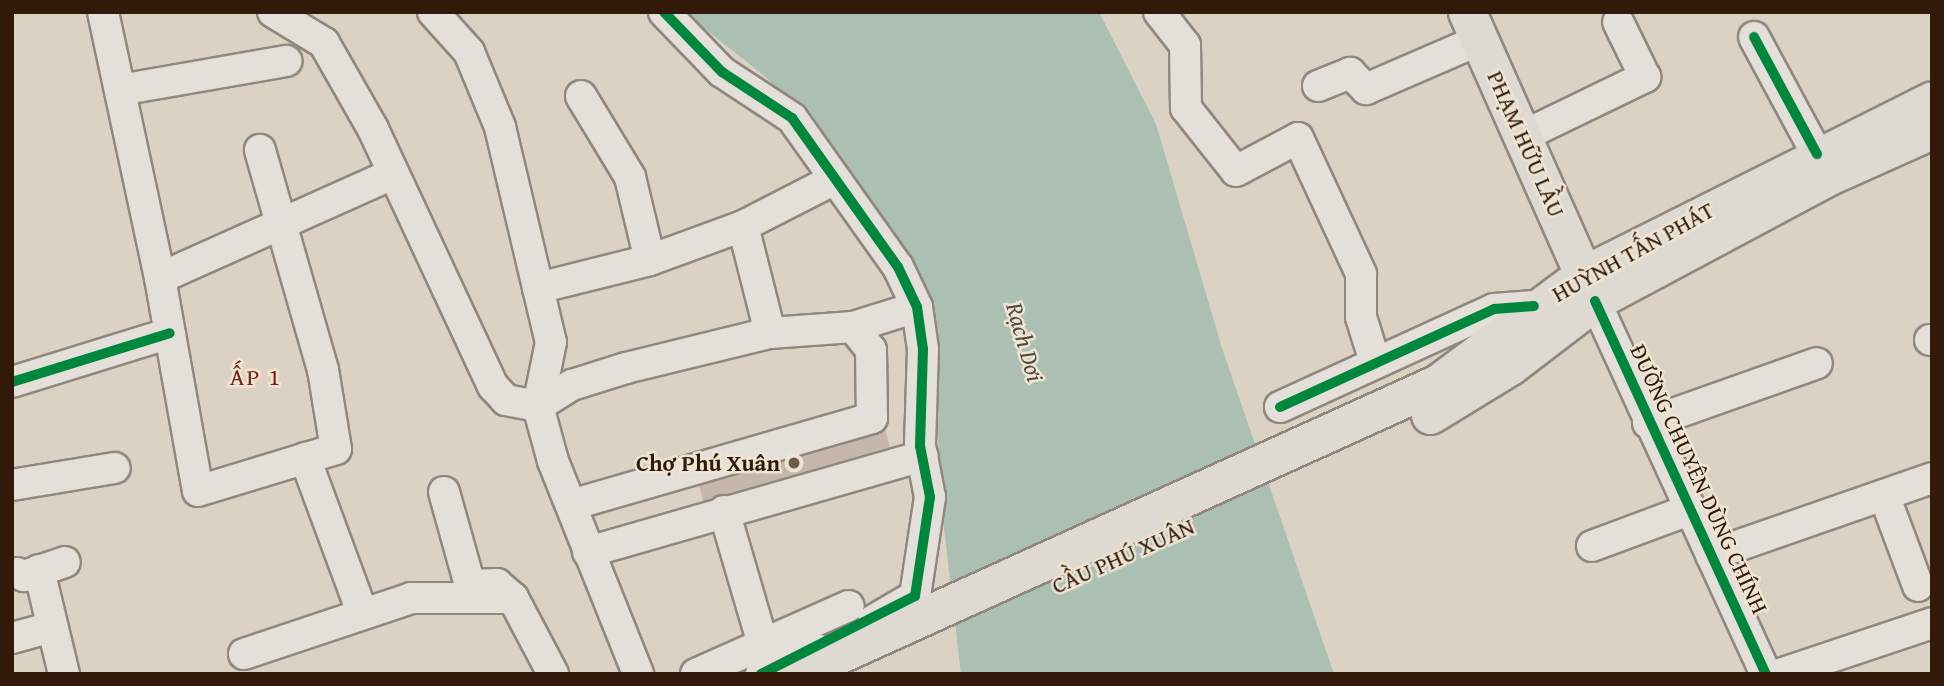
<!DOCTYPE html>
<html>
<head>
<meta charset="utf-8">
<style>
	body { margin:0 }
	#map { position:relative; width:1944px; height:686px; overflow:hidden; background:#dbd2c4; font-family:"Gentium Book Plus",serif }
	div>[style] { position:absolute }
	.water>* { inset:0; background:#abc0b2 }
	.building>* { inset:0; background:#c6b7aa }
	.roads { filter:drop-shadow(2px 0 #90877e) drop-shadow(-2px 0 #90877e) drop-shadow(0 2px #90877e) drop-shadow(0 -2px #90877e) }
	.minor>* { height:30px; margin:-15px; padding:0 15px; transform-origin:15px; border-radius:15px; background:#e4dfd8 }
	.major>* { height:37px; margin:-18.5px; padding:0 18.5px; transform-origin:18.5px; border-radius:18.5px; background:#dedad1 }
	.cycleway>* { height:10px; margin:-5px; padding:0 5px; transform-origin:5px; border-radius:5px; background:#00873e }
	.dots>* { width:19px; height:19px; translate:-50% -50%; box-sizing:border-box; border:4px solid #eee4d2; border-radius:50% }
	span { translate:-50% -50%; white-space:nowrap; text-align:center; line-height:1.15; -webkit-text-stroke:5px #eee4d2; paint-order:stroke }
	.street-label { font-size:23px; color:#321a0b }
	.poi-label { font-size:23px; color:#321a0b; font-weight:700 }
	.right { translate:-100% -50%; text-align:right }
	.water-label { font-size:24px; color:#504a3b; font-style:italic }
	.neighbourhood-label { font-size:24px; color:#7a1f14; letter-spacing:2px }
	.frame { position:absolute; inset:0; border:14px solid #321a0b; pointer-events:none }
</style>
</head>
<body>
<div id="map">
	<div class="water">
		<i style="clip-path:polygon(684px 12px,1099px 12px,1156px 124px,1222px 348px,1334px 674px,961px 674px,940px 494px,937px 391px,927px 315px,836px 157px,768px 79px)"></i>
	</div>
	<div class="building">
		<i style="clip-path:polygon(885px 429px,890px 447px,703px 501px,699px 486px)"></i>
	</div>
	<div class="roads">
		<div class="minor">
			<i style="left:103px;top:12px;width:272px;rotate:77.9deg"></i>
			<i style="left:160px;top:278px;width:216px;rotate:79.9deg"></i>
			<i style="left:198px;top:491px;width:144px;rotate:-16.9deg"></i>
			<i style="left:336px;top:449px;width:80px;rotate:-99.3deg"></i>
			<i style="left:323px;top:370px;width:229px;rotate:-106deg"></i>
			<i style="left:273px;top:12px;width:60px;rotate:31.3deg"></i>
			<i style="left:324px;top:43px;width:99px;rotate:60.3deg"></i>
			<i style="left:373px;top:129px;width:284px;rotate:65deg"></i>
			<i style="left:493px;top:386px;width:19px;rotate:47deg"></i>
			<i style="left:506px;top:400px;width:33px;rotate:11deg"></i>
			<i style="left:538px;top:406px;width:40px;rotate:-32deg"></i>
			<i style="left:572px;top:385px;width:57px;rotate:-17.5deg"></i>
			<i style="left:626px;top:368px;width:148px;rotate:-13.7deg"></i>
			<i style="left:770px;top:333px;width:83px;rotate:-4.1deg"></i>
			<i style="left:853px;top:327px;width:29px;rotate:52deg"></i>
			<i style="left:871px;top:350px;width:68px;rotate:89.2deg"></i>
			<i style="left:872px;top:418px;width:313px;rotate:163.9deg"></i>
			<i style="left:433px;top:12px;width:54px;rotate:48deg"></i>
			<i style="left:469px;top:52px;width:81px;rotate:67.5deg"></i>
			<i style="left:500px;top:127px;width:221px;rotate:76.7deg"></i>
			<i style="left:551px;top:342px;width:65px;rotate:101.5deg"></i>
			<i style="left:538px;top:406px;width:57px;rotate:74.7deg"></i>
			<i style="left:553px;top:461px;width:229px;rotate:68.2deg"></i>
			<i style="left:664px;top:12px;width:83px;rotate:46deg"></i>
			<i style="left:722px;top:72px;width:84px;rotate:33.3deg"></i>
			<i style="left:792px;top:118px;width:183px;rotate:54.6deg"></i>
			<i style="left:898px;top:267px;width:44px;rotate:64.6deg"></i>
			<i style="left:917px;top:307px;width:42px;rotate:81.9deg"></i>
			<i style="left:923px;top:349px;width:97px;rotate:91.8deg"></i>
			<i style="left:920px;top:446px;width:52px;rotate:78.9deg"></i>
			<i style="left:930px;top:497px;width:100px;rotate:98.6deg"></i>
			<i style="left:915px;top:596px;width:48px;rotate:149.7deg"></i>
			<i style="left:1159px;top:12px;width:42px;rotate:51.8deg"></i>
			<i style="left:1185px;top:45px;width:63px;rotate:89.1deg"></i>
			<i style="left:1186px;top:108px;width:80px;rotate:51.6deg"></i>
			<i style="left:1236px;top:171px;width:70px;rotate:-28deg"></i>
			<i style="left:1298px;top:138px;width:150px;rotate:65.1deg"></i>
			<i style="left:1361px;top:274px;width:43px;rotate:90deg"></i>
			<i style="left:1361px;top:317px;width:47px;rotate:72.7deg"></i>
			<i style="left:1754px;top:37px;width:133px;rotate:61.7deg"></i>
			<i style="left:1318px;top:86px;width:35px;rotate:-22deg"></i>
			<i style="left:1350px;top:73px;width:23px;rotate:45deg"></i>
			<i style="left:1366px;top:89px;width:123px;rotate:-23.4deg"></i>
			<i style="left:120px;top:90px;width:169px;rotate:-9.9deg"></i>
			<i style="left:581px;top:96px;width:95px;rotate:58.8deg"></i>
			<i style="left:630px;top:177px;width:85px;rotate:76.5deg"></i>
			<i style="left:1523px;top:136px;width:136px;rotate:-25.8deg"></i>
			<i style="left:1645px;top:77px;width:61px;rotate:-116.1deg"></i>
			<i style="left:743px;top:226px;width:103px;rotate:-27.1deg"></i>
			<i style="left:160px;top:278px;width:254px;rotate:-24.1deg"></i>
			<i style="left:538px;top:288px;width:115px;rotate:-14deg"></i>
			<i style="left:650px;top:260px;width:99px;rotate:-20.1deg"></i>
			<i style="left:743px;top:226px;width:110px;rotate:75.8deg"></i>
			<i style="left:1595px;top:301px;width:410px;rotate:65.4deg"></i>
			<i style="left:853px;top:327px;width:67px;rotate:-17.4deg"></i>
			<i style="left:1930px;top:340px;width:2px"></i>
			<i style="left:12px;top:382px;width:165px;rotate:-17.2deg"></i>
			<i style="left:1280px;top:407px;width:235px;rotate:-24.6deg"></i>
			<i style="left:1494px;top:309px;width:40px;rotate:-4.3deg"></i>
			<i style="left:1648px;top:423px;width:179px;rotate:-19.5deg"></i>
			<i style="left:305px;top:458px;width:164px;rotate:69.7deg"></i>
			<i style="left:12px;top:485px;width:104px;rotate:-9.4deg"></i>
			<i style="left:444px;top:492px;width:97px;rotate:74.4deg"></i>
			<i style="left:470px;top:585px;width:27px;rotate:-2deg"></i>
			<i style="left:497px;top:584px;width:21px;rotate:41deg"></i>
			<i style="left:513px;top:598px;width:86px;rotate:62.2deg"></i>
			<i style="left:1884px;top:495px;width:97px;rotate:69.5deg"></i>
			<i style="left:724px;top:511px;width:139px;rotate:73.7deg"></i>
			<i style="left:1592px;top:546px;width:103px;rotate:-20.4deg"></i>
			<i style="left:588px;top:552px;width:348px;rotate:-16deg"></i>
			<i style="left:1711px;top:555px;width:234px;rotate:-19.2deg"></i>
			<i style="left:39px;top:570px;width:107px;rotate:76.5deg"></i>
			<i style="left:17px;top:573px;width:8px;rotate:23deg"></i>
			<i style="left:24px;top:576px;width:43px;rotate:-18.9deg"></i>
			<i style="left:12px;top:638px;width:41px;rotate:-15.4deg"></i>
			<i style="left:244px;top:654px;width:176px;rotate:-18.5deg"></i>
			<i style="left:411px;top:598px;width:102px"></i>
			<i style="left:696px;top:674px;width:167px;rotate:-24deg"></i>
			<i style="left:761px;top:674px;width:61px;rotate:-24.1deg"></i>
			<i style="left:1780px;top:674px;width:160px;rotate:-18.5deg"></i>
		</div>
		<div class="major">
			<i style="left:1467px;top:12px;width:311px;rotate:66.1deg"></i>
			<i style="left:1430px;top:415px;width:94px;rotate:-31.5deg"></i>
			<i style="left:1510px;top:366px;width:107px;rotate:-37.4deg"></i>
			<i style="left:1595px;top:301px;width:265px;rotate:-28.1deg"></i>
			<i style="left:1829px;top:176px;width:113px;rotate:-24.1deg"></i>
			<i style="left:796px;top:674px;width:705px;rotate:-24.38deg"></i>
			<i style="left:1438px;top:383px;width:181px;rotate:-36.7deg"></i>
			<i style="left:1583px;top:275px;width:390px;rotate:-26.6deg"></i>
		</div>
	</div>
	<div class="cycleway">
		<i style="left:664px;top:12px;width:83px;rotate:46deg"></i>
		<i style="left:722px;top:72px;width:84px;rotate:33.3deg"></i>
		<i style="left:792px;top:118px;width:183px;rotate:54.6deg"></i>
		<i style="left:898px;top:267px;width:44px;rotate:64.6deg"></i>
		<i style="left:917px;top:307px;width:42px;rotate:81.9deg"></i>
		<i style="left:923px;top:349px;width:97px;rotate:91.8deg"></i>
		<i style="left:920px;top:446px;width:52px;rotate:78.9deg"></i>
		<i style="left:930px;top:497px;width:100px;rotate:98.6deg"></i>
		<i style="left:915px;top:596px;width:173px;rotate:153.1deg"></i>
		<i style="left:1754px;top:37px;width:133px;rotate:61.7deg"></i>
		<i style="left:1595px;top:301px;width:410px;rotate:65.4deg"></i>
		<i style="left:12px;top:382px;width:165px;rotate:-17.2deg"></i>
		<i style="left:1280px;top:407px;width:235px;rotate:-24.6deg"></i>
		<i style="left:1494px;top:309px;width:40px;rotate:-4.3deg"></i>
	</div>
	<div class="dots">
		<i style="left:794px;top:463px;background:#6d5a4c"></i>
	</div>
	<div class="street-label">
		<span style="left:1526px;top:144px;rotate:66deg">PHẠM HỮU LẦU</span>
		<span style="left:1633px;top:252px;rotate:-29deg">HUỲNH TẤN PHÁT</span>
		<span style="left:1699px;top:479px;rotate:65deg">ĐƯỜNG CHUYÊN DÙNG CHÍNH</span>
		<span style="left:1123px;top:556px;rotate:-24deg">CẦU PHÚ XUÂN</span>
	</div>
	<div class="poi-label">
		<span class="right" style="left:780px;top:463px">Chợ Phú Xuân</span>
	</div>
	<div class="water-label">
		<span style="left:1025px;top:342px;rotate:74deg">Rạch Dơi</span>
	</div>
	<div class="neighbourhood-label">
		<span style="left:256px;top:377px">ẤP 1</span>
	</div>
	<div class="frame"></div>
</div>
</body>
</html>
